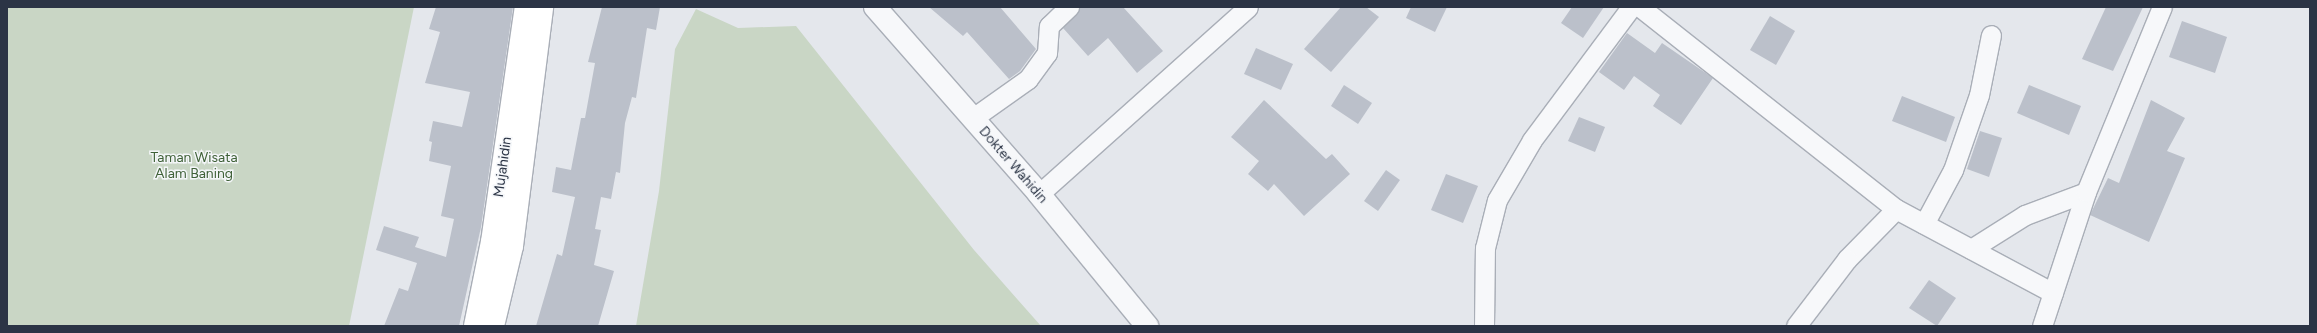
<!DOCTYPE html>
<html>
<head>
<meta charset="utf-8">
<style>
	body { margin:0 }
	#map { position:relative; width:2317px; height:333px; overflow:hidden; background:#e4e7ec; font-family:Figtree,sans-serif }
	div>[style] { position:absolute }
	.green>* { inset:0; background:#c9d6c5 }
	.building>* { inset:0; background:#bbc0ca }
	.roads { filter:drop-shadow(1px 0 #a9aeb7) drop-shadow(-1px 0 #a9aeb7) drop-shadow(0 1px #a9aeb7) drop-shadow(0 -1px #a9aeb7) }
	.minor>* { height:19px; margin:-9.5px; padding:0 9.5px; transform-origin:9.5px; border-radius:9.5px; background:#f7f8fa }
	.tertiary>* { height:22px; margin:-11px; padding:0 11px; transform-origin:11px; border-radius:11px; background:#f7f8fa }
	.primary>* { height:22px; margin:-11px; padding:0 11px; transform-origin:11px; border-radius:11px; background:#fff }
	span { translate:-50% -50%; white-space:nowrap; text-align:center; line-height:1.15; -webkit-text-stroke:3px #f4f6f9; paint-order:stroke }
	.park-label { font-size:14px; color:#3f6138 }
	.street-label { font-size:14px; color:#2b3445 }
	.frame { position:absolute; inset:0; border:8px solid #2b3445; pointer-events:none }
</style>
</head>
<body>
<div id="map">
	<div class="green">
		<i style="clip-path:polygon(7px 7px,414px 7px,349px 326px,7px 326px)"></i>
		<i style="clip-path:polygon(696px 9px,738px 28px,796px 26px,974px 250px,1041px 326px,636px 326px,659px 191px,675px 49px)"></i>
	</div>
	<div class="building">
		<i style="clip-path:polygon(436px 7px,513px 7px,481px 227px,459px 326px,384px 326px,399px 288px,408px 291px,417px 263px,376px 250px,384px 226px,419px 237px,415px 247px,446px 257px,454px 219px,441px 216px,451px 166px,429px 161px,432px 142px,429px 141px,433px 121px,462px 127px,470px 92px,425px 83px,440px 32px,429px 29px)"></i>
		<i style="clip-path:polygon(602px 7px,660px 7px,656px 30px,647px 28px,636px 98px,632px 97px,625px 123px,620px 173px,616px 172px,611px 199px,601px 197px,595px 229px,601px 230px,594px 265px,614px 271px,598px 326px,536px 326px,557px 254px,562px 256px,575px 197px,552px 192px,556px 167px,571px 170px,581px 118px,585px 118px,595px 63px,588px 62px)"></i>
		<i style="clip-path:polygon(929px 7px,1000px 7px,1036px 49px,1020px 71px,1009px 79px,967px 32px,963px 36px)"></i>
		<i style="clip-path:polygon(1080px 7px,1123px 7px,1163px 51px,1137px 73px,1108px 38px,1088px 56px,1063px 28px)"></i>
		<i style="clip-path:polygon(1341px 7px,1366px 7px,1379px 17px,1331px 72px,1304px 49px)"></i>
		<i style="clip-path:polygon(1411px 7px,1447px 7px,1435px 32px,1406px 18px)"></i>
		<i style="clip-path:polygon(1572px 7px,1604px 7px,1583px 38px,1561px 23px)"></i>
		<i style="clip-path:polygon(2106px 7px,2143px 7px,2113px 71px,2082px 59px)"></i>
		<i style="clip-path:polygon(1770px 16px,1795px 31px,1776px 65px,1750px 50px)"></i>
		<i style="clip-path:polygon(2182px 21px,2227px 37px,2215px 73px,2169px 57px)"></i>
		<i style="clip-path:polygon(1627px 33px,1655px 53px,1662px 43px,1713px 78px,1681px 125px,1653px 106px,1660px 95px,1634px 76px,1624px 90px,1599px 72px)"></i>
		<i style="clip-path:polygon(1256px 48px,1293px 64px,1281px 90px,1244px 74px)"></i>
		<i style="clip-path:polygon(1344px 85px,1372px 103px,1358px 124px,1331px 106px)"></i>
		<i style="clip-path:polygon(2029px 85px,2081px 106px,2069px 135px,2017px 113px)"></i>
		<i style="clip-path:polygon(1902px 96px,1955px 117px,1946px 142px,1892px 121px)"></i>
		<i style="clip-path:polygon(1264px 100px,1326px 159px,1332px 154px,1350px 174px,1304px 216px,1274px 184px,1268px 191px,1248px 174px,1259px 161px,1231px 137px)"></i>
		<i style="clip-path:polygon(2151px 100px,2185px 118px,2167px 151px,2185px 158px,2149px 242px,2090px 215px,2108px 178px,2119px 183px)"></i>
		<i style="clip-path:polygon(1579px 117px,1605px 127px,1595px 152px,1568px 141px)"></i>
		<i style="clip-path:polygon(1980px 131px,2002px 138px,1989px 177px,1967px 169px)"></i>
		<i style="clip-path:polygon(1386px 170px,1400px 180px,1378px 211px,1364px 201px)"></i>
		<i style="clip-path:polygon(1446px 174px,1478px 186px,1463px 223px,1431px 210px)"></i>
		<i style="clip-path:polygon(1929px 280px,1956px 298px,1937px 326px,1909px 308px)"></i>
	</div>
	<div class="roads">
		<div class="minor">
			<i style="left:1640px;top:7px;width:326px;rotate:38.3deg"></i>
			<i style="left:1896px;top:209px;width:70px;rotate:134.4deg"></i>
			<i style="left:1847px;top:259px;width:84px;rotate:127.3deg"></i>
			<i style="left:973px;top:118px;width:67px;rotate:-35.3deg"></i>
			<i style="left:1028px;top:79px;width:32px;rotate:-54deg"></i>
			<i style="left:1047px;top:53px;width:27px;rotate:-86deg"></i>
			<i style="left:1049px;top:26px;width:28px;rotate:-44deg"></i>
			<i style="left:1039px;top:194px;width:280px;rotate:-41.8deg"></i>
			<i style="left:1896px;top:209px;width:178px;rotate:28.1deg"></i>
			<i style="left:1924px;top:224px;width:61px;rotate:-61.8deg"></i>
			<i style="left:1953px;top:170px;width:79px;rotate:-70.9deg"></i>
			<i style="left:1979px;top:95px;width:61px;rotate:-78.7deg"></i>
			<i style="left:1971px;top:249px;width:64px;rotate:-32.2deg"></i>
			<i style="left:2025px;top:215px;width:65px;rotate:-20.7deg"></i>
			<i style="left:1484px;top:326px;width:78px;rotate:-89.3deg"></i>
			<i style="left:1485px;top:248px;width:49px;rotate:-76deg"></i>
			<i style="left:1497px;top:200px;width:69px;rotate:-59.7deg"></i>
			<i style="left:1532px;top:140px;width:166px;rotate:-53.3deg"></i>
			<i style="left:2042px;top:326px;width:141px;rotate:-71.8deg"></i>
			<i style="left:2086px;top:192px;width:200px;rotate:-67.7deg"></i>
		</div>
		<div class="tertiary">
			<i style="left:875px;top:7px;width:249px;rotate:48.7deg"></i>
			<i style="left:1039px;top:194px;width:171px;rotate:50.7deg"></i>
		</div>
		<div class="primary">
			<i style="left:475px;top:326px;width:86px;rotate:-78.6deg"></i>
			<i style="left:492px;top:242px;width:237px;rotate:-81.8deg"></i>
			<i style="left:493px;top:326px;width:82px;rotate:-76.6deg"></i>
			<i style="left:512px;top:246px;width:241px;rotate:-82.8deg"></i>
		</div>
	</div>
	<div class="park-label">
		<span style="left:194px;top:166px">Taman Wisata<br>Alam Baning</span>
	</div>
	<div class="street-label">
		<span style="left:1013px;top:165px;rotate:49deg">Dokter Wahidin</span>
		<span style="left:503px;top:167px;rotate:-82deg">Mujahidin</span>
	</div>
	<div class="frame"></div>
</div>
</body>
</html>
